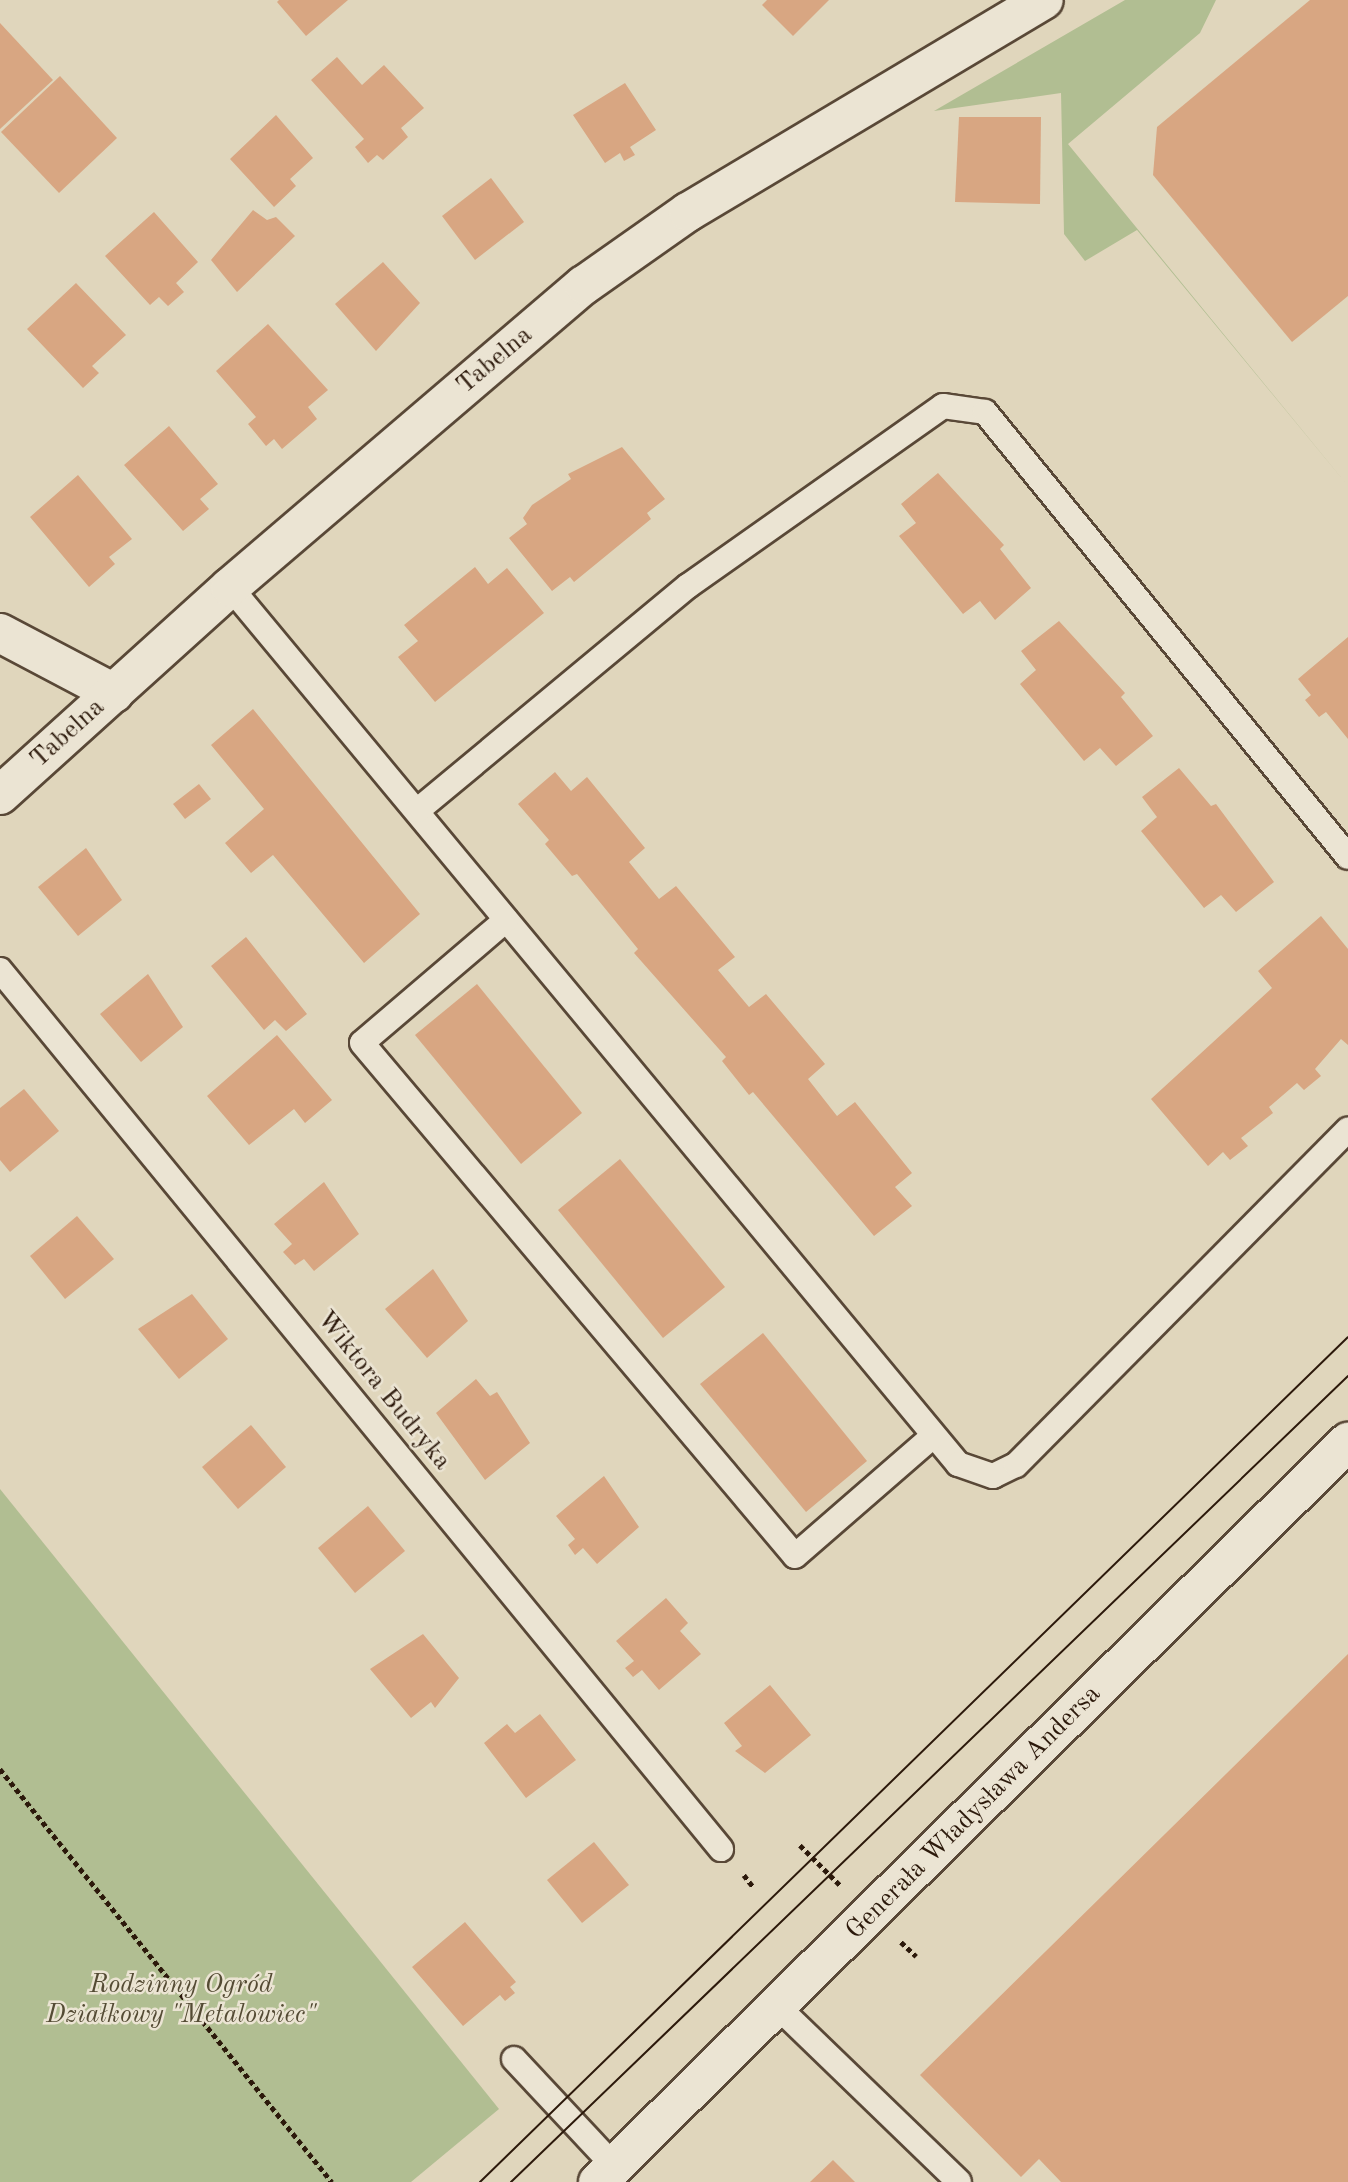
<!DOCTYPE html>
<html>
<head>
<meta charset="utf-8">
<style>
	body { margin:0 }
	#map { position:relative; width:1348px; height:2182px; overflow:hidden; background:#e0d6bc; font-family:"Old Standard TT",serif }
	div>[style] { position:absolute }
	.green>* { inset:0; background:#b1be92 }
	.building>* { inset:0; background:#d8a682 }
	.path>* { height:4.5px; margin-top:-2.25px; transform-origin:0; background:repeating-linear-gradient(90deg,#2c190b 0 5px,transparent 0 8.5px) }
	.roads { filter:drop-shadow(2px 0 #594837) drop-shadow(-2px 0 #594837) drop-shadow(0 2px #594837) drop-shadow(0 -2px #594837) }
	.service>* { height:24px; margin:-12px; padding:0 12px; transform-origin:12px; border-radius:12px; background:#ebe4d3 }
	.minor>* { height:38px; margin:-19px; padding:0 19px; transform-origin:19px; border-radius:19px; background:#ebe4d3 }
	.secondary>* { height:38px; margin:-19px; padding:0 19px; transform-origin:19px; border-radius:19px; background:#ebe4d3 }
	.tram>* { height:2px; margin:-1px; padding:0 1px; transform-origin:1px; border-radius:1px; background:#2c190b }
	span { translate:-50% -50%; white-space:nowrap; text-align:center; line-height:1.15; -webkit-text-stroke:5px #ebe4d3; paint-order:stroke }
	.street-label { font-size:26px; color:#2c190b }
	.park-label { font-size:26px; color:#544b34; font-style:italic }
</style>
</head>
<body>
<div id="map">
	<div class="green">
		<i style="clip-path:polygon(1125px 0,1216px 0,1200px 33px,1068px 144px,1348px 486px,1137px 230px,1085px 261px,1064px 234px,1061px 93px,934px 111px)"></i>
		<i style="clip-path:polygon(0 1489px,499px 2109px,411px 2182px,0 2182px)"></i>
	</div>
	<div class="building">
		<i style="clip-path:polygon(348px 0,306px 36px,277px 2px,279px 0)"></i>
		<i style="clip-path:polygon(767px 0,829px 0,793px 36px,762px 5px)"></i>
		<i style="clip-path:polygon(1310px 0,1348px 0,1348px 296px,1292px 342px,1153px 175px,1157px 127px)"></i>
		<i style="clip-path:polygon(0 23px,53px 80px,0 129px)"></i>
		<i style="clip-path:polygon(337px 57px,362px 85px,384px 65px,424px 108px,401px 128px,408px 137px,383px 160px,377px 155px,368px 163px,355px 147px,364px 139px,311px 80px)"></i>
		<i style="clip-path:polygon(60px 76px,117px 138px,59px 193px,1px 132px)"></i>
		<i style="clip-path:polygon(625px 83px,656px 130px,630px 147px,635px 155px,624px 161px,620px 153px,605px 163px,573px 115px)"></i>
		<i style="clip-path:polygon(276px 115px,313px 158px,290px 179px,296px 186px,274px 207px,230px 159px)"></i>
		<i style="clip-path:polygon(959px 117px,1041px 117px,1040px 204px,955px 202px)"></i>
		<i style="clip-path:polygon(491px 178px,524px 222px,475px 260px,442px 216px)"></i>
		<i style="clip-path:polygon(253px 210px,267px 220px,276px 217px,295px 236px,237px 292px,211px 260px)"></i>
		<i style="clip-path:polygon(154px 212px,198px 262px,176px 283px,184px 292px,168px 306px,159px 297px,150px 305px,105px 256px)"></i>
		<i style="clip-path:polygon(383px 262px,420px 303px,376px 351px,335px 304px)"></i>
		<i style="clip-path:polygon(76px 283px,126px 335px,92px 366px,99px 373px,83px 388px,27px 329px)"></i>
		<i style="clip-path:polygon(268px 324px,328px 390px,308px 407px,317px 419px,282px 449px,274px 439px,266px 446px,248px 424px,256px 417px,216px 371px)"></i>
		<i style="clip-path:polygon(169px 426px,218px 484px,200px 499px,209px 509px,183px 531px,124px 465px)"></i>
		<i style="clip-path:polygon(622px 447px,665px 499px,647px 513px,651px 519px,574px 582px,570px 577px,552px 591px,509px 538px,527px 524px,523px 518px,532px 505px,571px 479px,568px 474px)"></i>
		<i style="clip-path:polygon(938px 473px,1004px 545px,1000px 549px,1031px 588px,995px 620px,980px 601px,963px 614px,899px 536px,916px 523px,901px 504px)"></i>
		<i style="clip-path:polygon(78px 475px,132px 539px,109px 557px,115px 564px,89px 587px,30px 517px)"></i>
		<i style="clip-path:polygon(475px 567px,488px 584px,507px 568px,544px 613px,435px 702px,398px 657px,418px 641px,404px 625px)"></i>
		<i style="clip-path:polygon(1059px 621px,1125px 693px,1121px 697px,1153px 736px,1116px 766px,1100px 748px,1084px 761px,1020px 684px,1036px 670px,1021px 651px)"></i>
		<i style="clip-path:polygon(1348px 637px,1348px 739px,1326px 712px,1319px 717px,1305px 700px,1311px 695px,1298px 679px)"></i>
		<i style="clip-path:polygon(253px 709px,420px 914px,364px 963px,273px 855px,251px 873px,225px 843px,264px 809px,211px 745px)"></i>
		<i style="clip-path:polygon(1179px 768px,1211px 806px,1216px 804px,1274px 882px,1236px 912px,1221px 895px,1204px 908px,1141px 831px,1157px 817px,1142px 797px)"></i>
		<i style="clip-path:polygon(555px 772px,571px 791px,587px 777px,645px 848px,629px 862px,659px 899px,676px 886px,735px 957px,718px 970px,749px 1007px,766px 994px,825px 1064px,808px 1079px,837px 1116px,855px 1102px,912px 1173px,895px 1187px,912px 1206px,874px 1236px,753px 1092px,749px 1095px,722px 1061px,726px 1057px,634px 953px,638px 949px,577px 874px,572px 876px,545px 844px,549px 840px,518px 804px)"></i>
		<i style="clip-path:polygon(199px 784px,211px 799px,185px 819px,173px 804px)"></i>
		<i style="clip-path:polygon(86px 848px,122px 900px,78px 936px,38px 887px)"></i>
		<i style="clip-path:polygon(1321px 916px,1348px 949px,1348px 1045px,1341px 1039px,1315px 1069px,1321px 1076px,1304px 1090px,1297px 1083px,1269px 1107px,1273px 1113px,1241px 1138px,1248px 1146px,1230px 1160px,1223px 1152px,1208px 1166px,1151px 1099px,1272px 988px,1258px 971px)"></i>
		<i style="clip-path:polygon(246px 937px,307px 1014px,286px 1031px,275px 1020px,264px 1030px,211px 966px)"></i>
		<i style="clip-path:polygon(148px 974px,183px 1027px,141px 1062px,100px 1014px)"></i>
		<i style="clip-path:polygon(477px 984px,582px 1113px,521px 1164px,415px 1035px)"></i>
		<i style="clip-path:polygon(277px 1035px,332px 1100px,305px 1123px,294px 1109px,249px 1145px,207px 1096px)"></i>
		<i style="clip-path:polygon(24px 1089px,59px 1131px,10px 1172px,0 1160px,0 1108px)"></i>
		<i style="clip-path:polygon(620px 1159px,725px 1287px,663px 1338px,558px 1210px)"></i>
		<i style="clip-path:polygon(324px 1182px,359px 1234px,314px 1271px,304px 1259px,295px 1265px,283px 1252px,292px 1244px,274px 1224px)"></i>
		<i style="clip-path:polygon(77px 1216px,114px 1259px,65px 1299px,30px 1256px)"></i>
		<i style="clip-path:polygon(433px 1269px,468px 1321px,427px 1358px,385px 1309px)"></i>
		<i style="clip-path:polygon(192px 1294px,228px 1339px,179px 1379px,138px 1329px)"></i>
		<i style="clip-path:polygon(763px 1333px,867px 1461px,806px 1512px,700px 1384px)"></i>
		<i style="clip-path:polygon(476px 1379px,490px 1396px,497px 1392px,530px 1443px,485px 1480px,436px 1413px)"></i>
		<i style="clip-path:polygon(251px 1425px,286px 1467px,238px 1509px,202px 1467px)"></i>
		<i style="clip-path:polygon(604px 1476px,639px 1527px,597px 1564px,583px 1548px,575px 1555px,568px 1545px,575px 1539px,556px 1516px)"></i>
		<i style="clip-path:polygon(368px 1506px,405px 1551px,355px 1593px,318px 1548px)"></i>
		<i style="clip-path:polygon(666px 1598px,688px 1623px,680px 1631px,701px 1654px,659px 1690px,642px 1670px,633px 1677px,625px 1668px,634px 1661px,616px 1641px)"></i>
		<i style="clip-path:polygon(423px 1634px,459px 1678px,435px 1708px,431px 1702px,411px 1718px,370px 1669px)"></i>
		<i style="clip-path:polygon(1348px 1654px,1348px 2182px,1061px 2182px,1039px 2159px,1021px 2177px,920px 2075px)"></i>
		<i style="clip-path:polygon(770px 1685px,811px 1735px,765px 1773px,735px 1751px,742px 1746px,724px 1723px)"></i>
		<i style="clip-path:polygon(540px 1714px,576px 1760px,526px 1798px,484px 1743px,507px 1724px,515px 1733px)"></i>
		<i style="clip-path:polygon(594px 1842px,629px 1885px,582px 1923px,547px 1880px)"></i>
		<i style="clip-path:polygon(465px 1922px,516px 1982px,510px 1987px,515px 1993px,505px 2001px,500px 1995px,463px 2026px,412px 1967px)"></i>
		<i style="clip-path:polygon(833px 2160px,855px 2182px,810px 2182px)"></i>
	</div>
	<div class="path">
		<i style="left:0;top:1769px;width:530px;rotate:51.21deg"></i>
		<i style="left:800px;top:1845px;width:57px;rotate:45deg"></i>
		<i style="left:744px;top:1875px;width:16px;rotate:52deg"></i>
		<i style="left:901px;top:1942px;width:21px;rotate:43deg"></i>
	</div>
	<div class="roads">
		<div class="service">
			<i style="left:230px;top:587px;width:1140px;rotate:50.3deg"></i>
			<i style="left:958px;top:1464px;width:37px;rotate:19deg"></i>
			<i style="left:993px;top:1476px;width:25px;rotate:-26deg"></i>
			<i style="left:1016px;top:1465px;width:472px;rotate:-45.3deg"></i>
			<i style="left:418px;top:810px;width:351px;rotate:-39.7deg"></i>
			<i style="left:688px;top:586px;width:312px;rotate:-35.2deg"></i>
			<i style="left:943px;top:406px;width:42px;rotate:8.1deg"></i>
			<i style="left:985px;top:412px;width:574px;rotate:50.79deg"></i>
			<i style="left:506px;top:920px;width:189px;rotate:139.5deg"></i>
			<i style="left:362px;top:1043px;width:671px;rotate:49.83deg"></i>
			<i style="left:795px;top:1556px;width:183px;rotate:-41deg"></i>
			<i style="left:0;top:970px;width:1137px;rotate:50.64deg"></i>
			<i style="left:779px;top:2008px;width:250px;rotate:44deg"></i>
			<i style="left:514px;top:2059px;width:148px;rotate:46.9deg"></i>
		</div>
		<div class="minor">
			<i style="left:0;top:633px;width:129px;rotate:27.8deg"></i>
			<i style="left:0;top:795px;width:310px;rotate:-42.1deg"></i>
			<i style="left:230px;top:587px;width:465px;rotate:-40.5deg"></i>
			<i style="left:584px;top:285px;width:127px;rotate:-35.1deg"></i>
			<i style="left:688px;top:212px;width:414px;rotate:-30.8deg"></i>
		</div>
		<div class="secondary">
			<i style="left:598px;top:2182px;width:1054px;rotate:-44.62deg"></i>
		</div>
	</div>
	<div class="tram">
		<i style="left:480px;top:2182px;width:1211px;rotate:-44.23deg"></i>
		<i style="left:511px;top:2182px;width:1162px;rotate:-43.92deg"></i>
	</div>
	<div class="street-label">
		<span style="left:495px;top:361px;rotate:-40deg">Tabelna</span>
		<span style="left:68px;top:734px;rotate:-42deg">Tabelna</span>
		<span style="left:383px;top:1391px;rotate:51deg">Wiktora Budryka</span>
		<span style="left:974px;top:1813px;rotate:-45deg">Generała Władysława Andersa</span>
	</div>
	<div class="park-label">
		<span style="left:181px;top:2001px">Rodzinny Ogród<br>Działkowy "Metalowiec"</span>
	</div>
</div>
</body>
</html>
